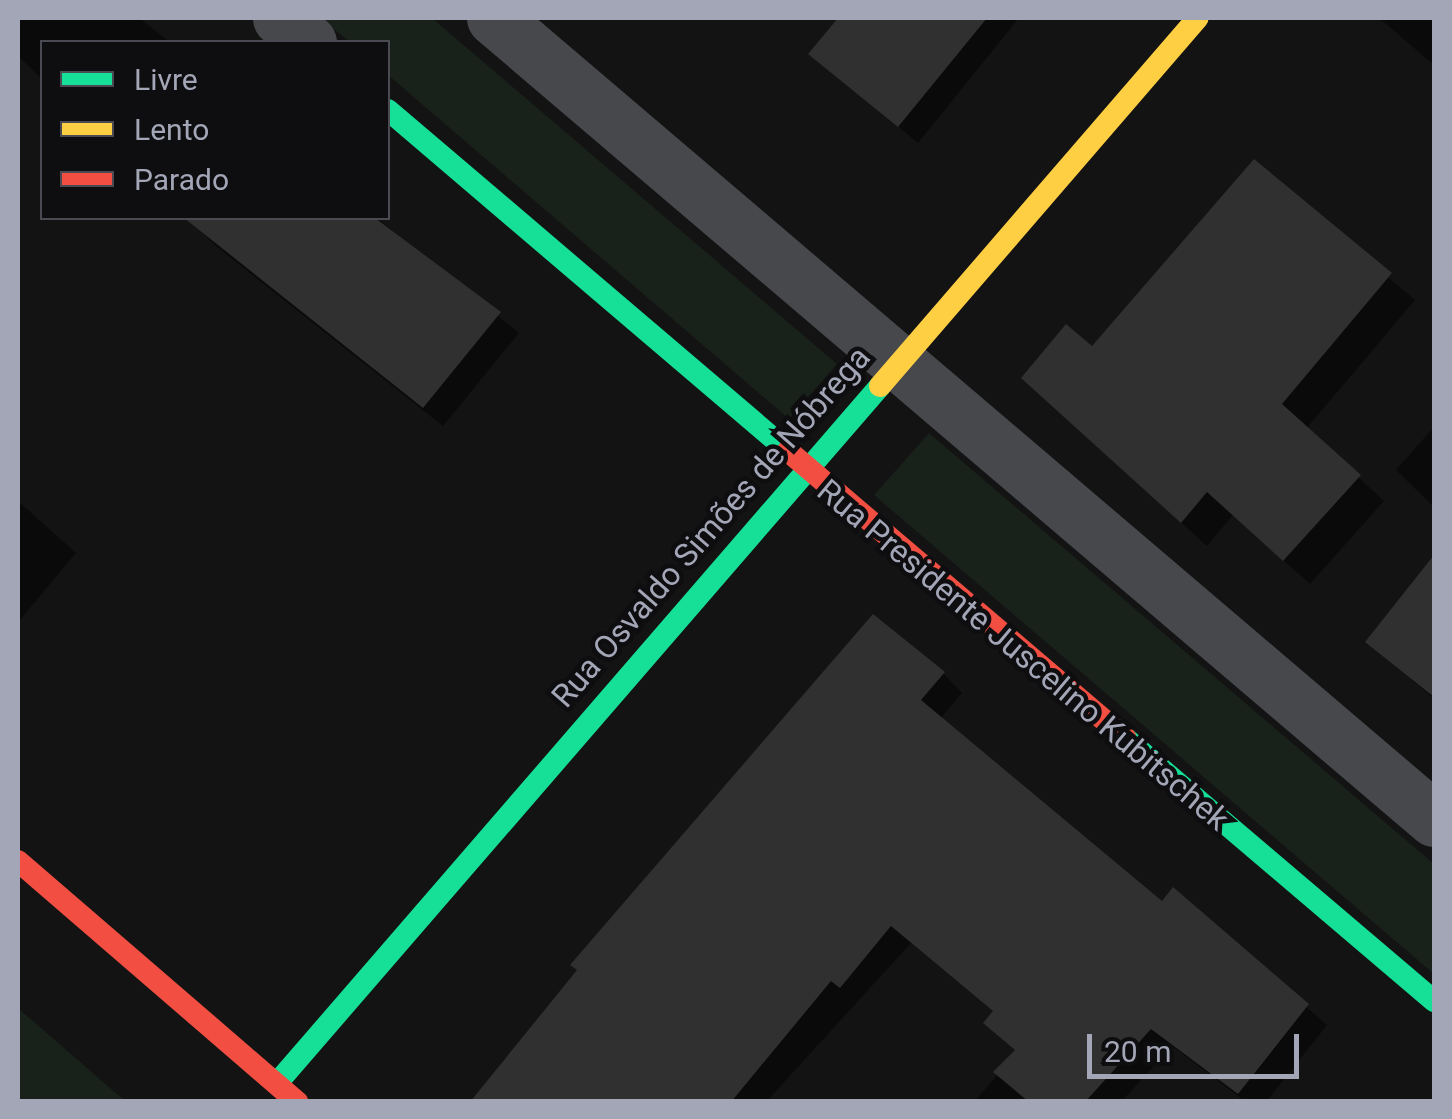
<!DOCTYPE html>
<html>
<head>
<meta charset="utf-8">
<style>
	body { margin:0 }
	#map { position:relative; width:1452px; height:1119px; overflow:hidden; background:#131313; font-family:Roboto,sans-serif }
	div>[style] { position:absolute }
	.green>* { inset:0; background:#19211b }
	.shadow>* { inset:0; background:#0007 }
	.building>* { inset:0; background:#303031 }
	.street>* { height:55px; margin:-27.5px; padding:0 27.5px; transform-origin:27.5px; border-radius:27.5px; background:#47484c }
	.fast>* { height:22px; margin:-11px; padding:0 11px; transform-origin:11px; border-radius:11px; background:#16e098 }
	.slow>* { height:22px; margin:-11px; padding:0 11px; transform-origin:11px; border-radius:11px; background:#ffcf43 }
	.jam>* { height:22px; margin:-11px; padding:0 11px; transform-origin:11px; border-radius:11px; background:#f24e42 }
	span { translate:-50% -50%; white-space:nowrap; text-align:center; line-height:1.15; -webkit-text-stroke:9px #0e0d0f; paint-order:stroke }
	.street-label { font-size:32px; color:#a3a6b6 }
	.frame { position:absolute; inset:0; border:20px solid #a3a6b6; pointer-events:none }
	.legend { position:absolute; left:40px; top:40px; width:350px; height:180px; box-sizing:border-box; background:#0e0d0f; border:2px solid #4a4a52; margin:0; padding:12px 18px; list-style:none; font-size:30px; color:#a3a6b6 }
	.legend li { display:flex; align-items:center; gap:20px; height:50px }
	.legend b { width:50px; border:2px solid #4a4a52 }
	.scale { position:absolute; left:1087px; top:1034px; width:212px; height:45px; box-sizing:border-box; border:5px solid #a3a6b6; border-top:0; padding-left:12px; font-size:30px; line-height:35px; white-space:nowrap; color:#a3a6b6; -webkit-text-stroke:8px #0e0d0f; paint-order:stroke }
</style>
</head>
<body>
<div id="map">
	<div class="green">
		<i style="clip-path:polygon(320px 18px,432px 18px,837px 364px,789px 419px,388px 75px,388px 42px,350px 42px)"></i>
		<i style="clip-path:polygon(929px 433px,1434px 864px,1434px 974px,874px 495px)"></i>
		<i style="clip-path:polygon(18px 1008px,125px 1101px,18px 1101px)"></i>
	</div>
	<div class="shadow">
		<i style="clip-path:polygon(18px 18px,139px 18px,170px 42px,42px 42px,42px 79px,18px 56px)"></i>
		<i style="clip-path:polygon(842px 18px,1019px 18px,918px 143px,812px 54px)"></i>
		<i style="clip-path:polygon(1379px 18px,1434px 18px,1434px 65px)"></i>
		<i style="clip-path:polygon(1254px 163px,1415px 300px,1306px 429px,1384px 501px,1310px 584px,1233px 515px,1207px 546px,1049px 403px)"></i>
		<i style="clip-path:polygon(205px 218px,377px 218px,519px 333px,443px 426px,216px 246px,197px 227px)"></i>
		<i style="clip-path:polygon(1434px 427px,1434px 507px,1396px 470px)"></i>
		<i style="clip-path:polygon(18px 501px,76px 553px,18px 622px)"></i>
		<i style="clip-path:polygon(1430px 565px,1434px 569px,1434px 699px,1369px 642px)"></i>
		<i style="clip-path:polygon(943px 673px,962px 693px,940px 719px,1162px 905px,1174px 891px,1327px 1025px,1266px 1102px,1246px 1102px,1172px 1046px,1121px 1102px,974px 1102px,1017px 1052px,986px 1023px,995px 1012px,911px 943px,766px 1102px,511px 1102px)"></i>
	</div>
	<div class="building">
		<i style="clip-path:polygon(838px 18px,987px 18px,898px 127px,808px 54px)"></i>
		<i style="clip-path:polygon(1254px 159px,1392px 273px,1282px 404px,1361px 475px,1283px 561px,1207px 492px,1181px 523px,1021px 378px,1066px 324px,1092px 346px)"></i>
		<i style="clip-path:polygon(184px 218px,375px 218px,501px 312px,423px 408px)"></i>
		<i style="clip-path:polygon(1434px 555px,1434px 697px,1365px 642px)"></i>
		<i style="clip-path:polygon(873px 614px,945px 672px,921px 700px,1162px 901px,1173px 887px,1309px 1004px,1238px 1094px,1151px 1029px,1085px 1102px,1029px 1102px,993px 1072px,1015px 1050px,983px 1023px,993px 1011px,891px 926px,840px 988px,831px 981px,731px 1102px,470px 1102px,577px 970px,570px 965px)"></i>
	</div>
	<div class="street">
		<i style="left:280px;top:18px;width:38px;rotate:40deg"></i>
		<i style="left:494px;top:18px;width:1235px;rotate:40.44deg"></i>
	</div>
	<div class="fast">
		<i style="left:388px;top:110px;width:526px;rotate:40.45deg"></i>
		<i style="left:1125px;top:738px;width:406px;rotate:40.4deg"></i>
		<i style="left:278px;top:1082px;width:920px;rotate:-49.14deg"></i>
	</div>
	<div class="slow">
		<i style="left:880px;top:386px;width:486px;rotate:-49.2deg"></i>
	</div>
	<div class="jam">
		<i style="left:788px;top:451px;width:443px;rotate:40.4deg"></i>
		<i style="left:18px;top:861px;width:369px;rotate:40.8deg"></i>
	</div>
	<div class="street-label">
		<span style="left:711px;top:527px;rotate:-49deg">Rua Osvaldo Simões de Nóbrega</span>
		<span style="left:1023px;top:655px;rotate:40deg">Rua Presidente Juscelino Kubitschek</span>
	</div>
	<div class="frame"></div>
	<ul class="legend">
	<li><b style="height:12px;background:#16e098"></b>Livre</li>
	<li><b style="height:12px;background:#ffcf43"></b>Lento</li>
	<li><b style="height:12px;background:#f24e42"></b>Parado</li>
	</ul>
	<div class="scale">20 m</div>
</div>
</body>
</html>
